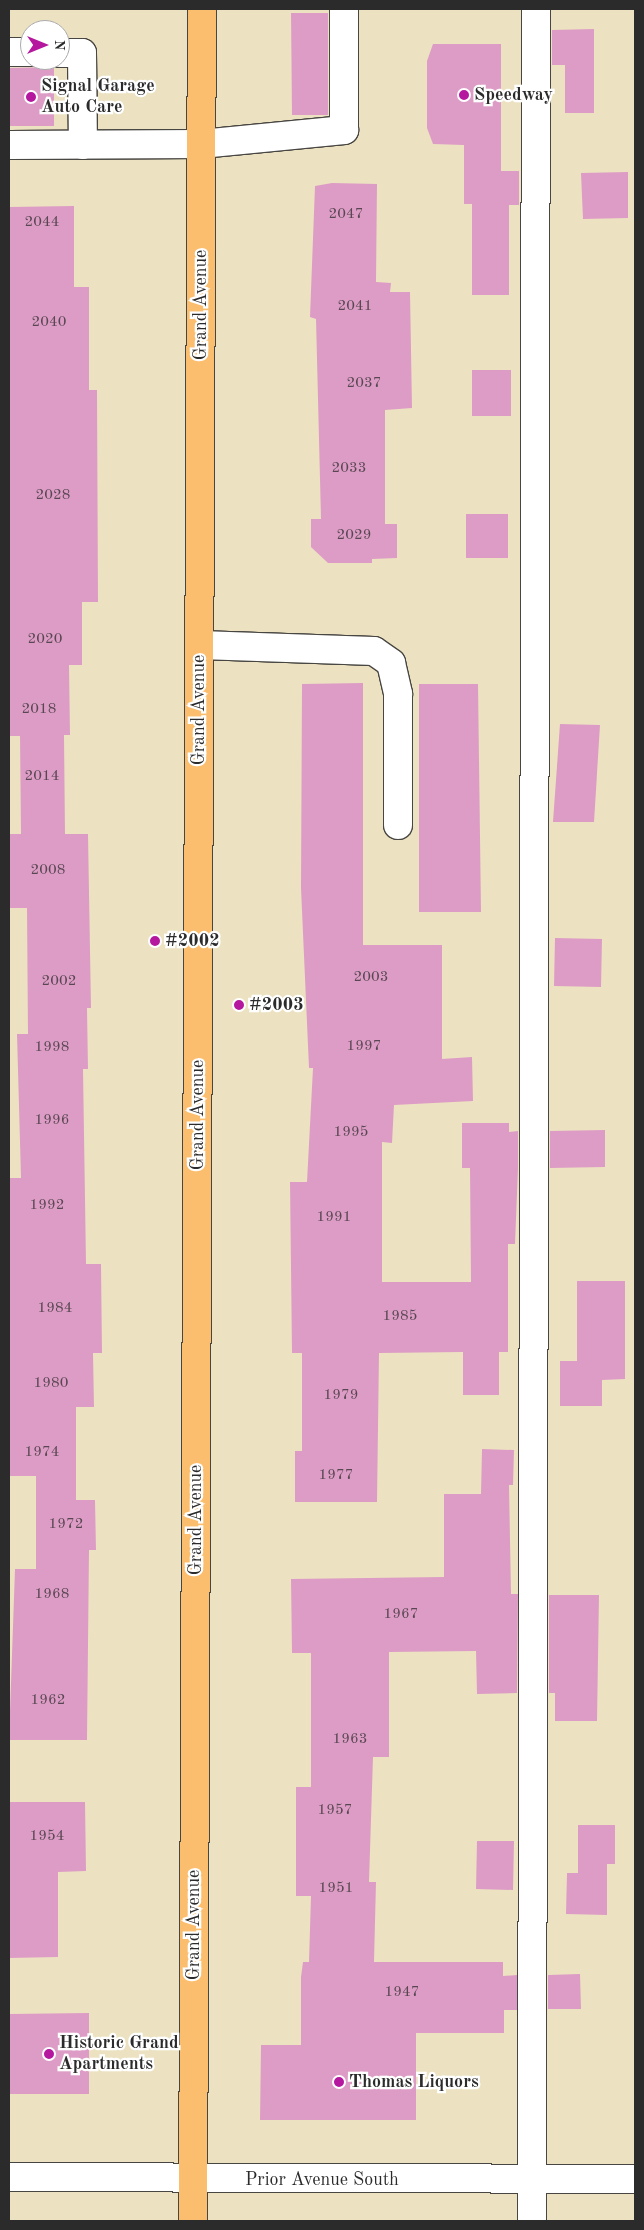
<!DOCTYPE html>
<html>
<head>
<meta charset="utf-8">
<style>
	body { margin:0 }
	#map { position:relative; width:644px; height:2230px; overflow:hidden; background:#ece2c1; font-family:"Old Standard TT",serif }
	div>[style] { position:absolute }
	.building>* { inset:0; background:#dd9cc5 }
	.roads { filter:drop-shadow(1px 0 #484642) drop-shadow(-1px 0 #484642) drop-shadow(0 1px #484642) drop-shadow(0 -1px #484642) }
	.minor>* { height:28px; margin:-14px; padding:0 14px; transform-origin:14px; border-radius:14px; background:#fff }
	.major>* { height:28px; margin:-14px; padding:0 14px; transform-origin:14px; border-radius:14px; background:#fbbe6e }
	.dots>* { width:14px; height:14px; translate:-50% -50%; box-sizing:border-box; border:2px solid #fff; border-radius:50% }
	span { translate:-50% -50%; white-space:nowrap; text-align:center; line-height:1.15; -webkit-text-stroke:4.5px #fff; paint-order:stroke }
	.number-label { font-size:15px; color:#584752 }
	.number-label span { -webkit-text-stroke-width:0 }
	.poi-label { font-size:18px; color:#2b2b2b; font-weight:700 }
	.left { translate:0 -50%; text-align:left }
	.street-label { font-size:18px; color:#2b2b2b }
	.frame { position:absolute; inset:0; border:10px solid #2b2b2b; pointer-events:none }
	.north { position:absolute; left:20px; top:20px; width:50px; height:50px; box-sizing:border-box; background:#fff; border:1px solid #aaa; border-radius:50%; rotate:90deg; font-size:14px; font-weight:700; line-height:20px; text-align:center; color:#2b2b2b }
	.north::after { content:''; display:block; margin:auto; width:18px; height:22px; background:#b5179e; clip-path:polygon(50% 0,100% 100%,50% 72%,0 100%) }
</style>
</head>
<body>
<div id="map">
	<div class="building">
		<i style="clip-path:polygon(291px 13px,328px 13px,328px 115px,292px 115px)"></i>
		<i style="clip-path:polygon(594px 29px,594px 113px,565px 113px,565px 65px,552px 65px,552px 30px)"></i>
		<i style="clip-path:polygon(433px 44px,501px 44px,501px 171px,519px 171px,519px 205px,509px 205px,509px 295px,472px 295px,472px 204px,464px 204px,464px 145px,433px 144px,427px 128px,427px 61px)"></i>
		<i style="clip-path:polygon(54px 67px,54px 126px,9px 126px,9px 68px)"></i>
		<i style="clip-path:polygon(628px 172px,628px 218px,583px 219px,581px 173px)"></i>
		<i style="clip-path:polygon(332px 183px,377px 184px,376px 282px,391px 283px,390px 292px,410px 292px,412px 408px,385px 410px,385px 524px,397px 524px,397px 558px,372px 559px,372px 563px,328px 563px,311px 547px,311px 519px,321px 519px,316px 319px,310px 317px,315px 186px)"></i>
		<i style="clip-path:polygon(74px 206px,74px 287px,89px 287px,89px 390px,97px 390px,98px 602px,82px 602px,82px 665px,69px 665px,70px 735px,64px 735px,65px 834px,88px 834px,91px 1008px,87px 1008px,88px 1069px,83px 1069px,86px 1264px,101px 1264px,102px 1353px,93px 1353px,94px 1407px,76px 1407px,76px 1500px,95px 1500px,96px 1550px,89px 1550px,87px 1740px,9px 1740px,15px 1569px,36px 1569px,36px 1476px,9px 1476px,9px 1178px,21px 1178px,17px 1034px,28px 1034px,27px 908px,9px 908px,9px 834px,21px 834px,20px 736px,9px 736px,9px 207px)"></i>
		<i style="clip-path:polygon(472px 370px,511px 370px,511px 416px,472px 416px)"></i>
		<i style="clip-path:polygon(466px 514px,508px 514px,508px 558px,466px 558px)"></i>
		<i style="clip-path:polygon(363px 683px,363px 945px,442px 945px,442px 1059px,472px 1057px,473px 1101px,394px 1105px,392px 1143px,382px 1142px,382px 1282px,471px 1282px,470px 1168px,462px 1168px,462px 1123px,509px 1123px,509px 1132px,518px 1131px,518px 1168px,515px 1244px,508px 1244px,508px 1352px,499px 1352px,499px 1395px,463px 1395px,463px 1352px,379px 1353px,377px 1502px,295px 1502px,295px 1451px,302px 1451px,302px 1353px,292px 1353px,290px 1182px,307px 1182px,313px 1068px,309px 1068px,301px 888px,302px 684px)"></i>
		<i style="clip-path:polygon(419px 684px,478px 684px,481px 912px,419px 912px)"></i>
		<i style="clip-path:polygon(560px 724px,600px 725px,594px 822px,553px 822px)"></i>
		<i style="clip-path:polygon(555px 938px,602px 939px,601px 987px,554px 986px)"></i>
		<i style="clip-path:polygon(605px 1130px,605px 1167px,550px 1168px,550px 1131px)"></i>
		<i style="clip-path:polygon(577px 1281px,625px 1281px,625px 1379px,602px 1380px,602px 1406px,560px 1406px,560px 1361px,577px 1361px)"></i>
		<i style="clip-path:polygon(482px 1449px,514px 1450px,513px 1485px,509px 1485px,511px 1594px,518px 1594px,517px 1693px,477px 1694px,476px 1651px,389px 1652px,389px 1757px,373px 1757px,369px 1882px,376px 1882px,374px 1962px,503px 1962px,503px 1976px,517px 1975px,517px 2010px,504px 2010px,504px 2033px,416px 2033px,416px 2120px,260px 2120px,261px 2045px,301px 2045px,301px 1977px,303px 1962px,309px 1962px,311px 1896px,296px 1896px,296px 1787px,311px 1787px,311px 1653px,292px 1653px,291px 1579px,444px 1577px,444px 1494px,481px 1494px)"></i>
		<i style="clip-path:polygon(549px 1595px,599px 1595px,597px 1721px,555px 1721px,555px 1693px,549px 1693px)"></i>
		<i style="clip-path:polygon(9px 1802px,85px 1802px,86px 1871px,58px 1872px,58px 1957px,9px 1958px)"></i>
		<i style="clip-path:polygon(578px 1825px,615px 1825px,615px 1864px,607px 1864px,607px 1915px,566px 1914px,567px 1873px,578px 1873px)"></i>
		<i style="clip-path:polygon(477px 1841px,514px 1841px,513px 1890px,476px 1889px)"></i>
		<i style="clip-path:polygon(580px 1974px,581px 2009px,548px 2009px,548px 1975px)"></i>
		<i style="clip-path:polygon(89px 2013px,89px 2094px,9px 2094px,9px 2014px)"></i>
	</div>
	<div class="roads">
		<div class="minor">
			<i style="left:9px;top:52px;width:21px"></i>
			<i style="left:60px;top:53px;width:22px"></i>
			<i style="left:82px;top:53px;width:92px;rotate:89.4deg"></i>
			<i style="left:9px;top:145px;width:192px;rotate:-0.3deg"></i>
			<i style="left:201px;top:144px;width:144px;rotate:-5.6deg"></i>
			<i style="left:344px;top:130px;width:121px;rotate:-90deg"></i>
			<i style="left:200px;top:645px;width:174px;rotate:2deg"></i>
			<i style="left:374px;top:651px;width:21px;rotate:35deg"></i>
			<i style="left:391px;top:663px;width:32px;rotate:77deg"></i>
			<i style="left:398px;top:694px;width:131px;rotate:90deg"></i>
			<i style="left:9px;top:2177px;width:626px;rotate:0.18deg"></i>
			<i style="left:532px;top:2221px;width:2212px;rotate:-89.9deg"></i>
		</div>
		<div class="major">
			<i style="left:193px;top:2221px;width:2212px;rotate:-89.77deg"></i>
		</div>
	</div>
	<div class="dots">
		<i style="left:464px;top:95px;background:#b5179e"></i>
		<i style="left:31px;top:97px;background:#b5179e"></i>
		<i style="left:155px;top:941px;background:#b5179e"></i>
		<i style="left:239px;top:1005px;background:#b5179e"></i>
		<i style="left:49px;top:2054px;background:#b5179e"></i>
		<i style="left:339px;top:2082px;background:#b5179e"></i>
	</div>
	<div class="number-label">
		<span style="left:346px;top:215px">2047</span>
		<span style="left:42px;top:223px">2044</span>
		<span style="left:355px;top:307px">2041</span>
		<span style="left:49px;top:323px">2040</span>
		<span style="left:364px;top:384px">2037</span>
		<span style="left:349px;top:469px">2033</span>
		<span style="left:53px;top:496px">2028</span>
		<span style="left:354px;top:536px">2029</span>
		<span style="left:45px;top:640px">2020</span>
		<span style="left:39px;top:710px">2018</span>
		<span style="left:42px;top:777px">2014</span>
		<span style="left:48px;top:871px">2008</span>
		<span style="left:371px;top:978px">2003</span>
		<span style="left:59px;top:982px">2002</span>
		<span style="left:364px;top:1047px">1997</span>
		<span style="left:52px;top:1048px">1998</span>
		<span style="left:52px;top:1121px">1996</span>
		<span style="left:351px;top:1133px">1995</span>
		<span style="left:47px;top:1206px">1992</span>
		<span style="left:334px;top:1218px">1991</span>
		<span style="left:55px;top:1309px">1984</span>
		<span style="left:400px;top:1317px">1985</span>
		<span style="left:51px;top:1384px">1980</span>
		<span style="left:341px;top:1396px">1979</span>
		<span style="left:42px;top:1453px">1974</span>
		<span style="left:336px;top:1476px">1977</span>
		<span style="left:66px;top:1525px">1972</span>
		<span style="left:52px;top:1595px">1968</span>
		<span style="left:401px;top:1615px">1967</span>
		<span style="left:48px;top:1701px">1962</span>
		<span style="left:350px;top:1740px">1963</span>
		<span style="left:335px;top:1811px">1957</span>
		<span style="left:47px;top:1837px">1954</span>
		<span style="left:336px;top:1889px">1951</span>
		<span style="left:402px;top:1993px">1947</span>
	</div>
	<div class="poi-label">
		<span class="left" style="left:41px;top:97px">Signal Garage<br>Auto Care</span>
		<span class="left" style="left:474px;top:95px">Speedway</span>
		<span class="left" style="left:165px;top:941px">#2002</span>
		<span class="left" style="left:249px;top:1005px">#2003</span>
		<span class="left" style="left:59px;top:2054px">Historic Grand<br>Apartments</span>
		<span class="left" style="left:349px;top:2082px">Thomas Liquors</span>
	</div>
	<div class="street-label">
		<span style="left:201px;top:305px;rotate:-90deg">Grand Avenue</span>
		<span style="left:199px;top:710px;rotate:-90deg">Grand Avenue</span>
		<span style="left:198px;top:1115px;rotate:-90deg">Grand Avenue</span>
		<span style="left:196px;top:1520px;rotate:-90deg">Grand Avenue</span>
		<span style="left:194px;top:1925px;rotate:-90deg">Grand Avenue</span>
		<span style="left:322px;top:2180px">Prior Avenue South</span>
	</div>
	<div class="frame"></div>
	<div class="north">N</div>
</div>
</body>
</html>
